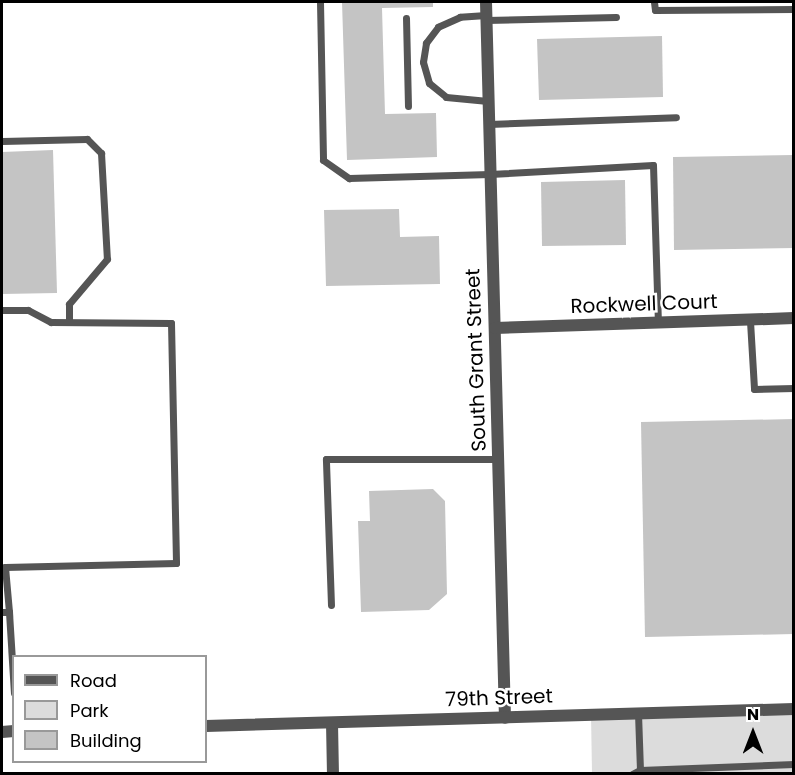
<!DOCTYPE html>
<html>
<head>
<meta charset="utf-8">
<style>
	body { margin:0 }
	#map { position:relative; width:795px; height:775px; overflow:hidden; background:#fff; font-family:Poppins,sans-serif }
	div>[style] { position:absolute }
	.green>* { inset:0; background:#dcdcdc }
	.building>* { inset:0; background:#c4c4c4 }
	.service>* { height:7px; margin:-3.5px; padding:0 3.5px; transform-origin:3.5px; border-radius:3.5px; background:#555 }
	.minor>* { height:12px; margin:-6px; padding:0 6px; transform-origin:6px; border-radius:6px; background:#555 }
	.tertiary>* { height:12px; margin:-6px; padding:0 6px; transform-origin:6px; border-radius:6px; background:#555 }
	span { translate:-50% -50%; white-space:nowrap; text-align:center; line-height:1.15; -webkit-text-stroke:5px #fff; paint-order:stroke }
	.street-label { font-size:20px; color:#000 }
	.frame { position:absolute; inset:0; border:3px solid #000; pointer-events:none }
	.legend { position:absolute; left:12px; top:655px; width:195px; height:108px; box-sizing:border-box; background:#fff; border:2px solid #999; margin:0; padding:8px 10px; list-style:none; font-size:18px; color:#000 }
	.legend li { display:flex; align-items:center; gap:12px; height:30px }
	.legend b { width:30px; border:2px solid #999 }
	.north { position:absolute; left:723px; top:703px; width:60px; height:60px; -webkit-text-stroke:4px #fff; paint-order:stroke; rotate:0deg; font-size:16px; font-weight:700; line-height:24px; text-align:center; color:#000 }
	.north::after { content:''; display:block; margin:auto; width:21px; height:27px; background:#000; clip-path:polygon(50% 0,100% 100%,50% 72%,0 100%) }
</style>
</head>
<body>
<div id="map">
	<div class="green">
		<i style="clip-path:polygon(793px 709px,793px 773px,592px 773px,591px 714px)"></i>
	</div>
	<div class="building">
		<i style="clip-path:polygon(342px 2px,433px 2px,433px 7px,382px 8px,385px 114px,436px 113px,437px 157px,347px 160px)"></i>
		<i style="clip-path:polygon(662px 36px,663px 97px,539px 100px,537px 39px)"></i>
		<i style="clip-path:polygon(53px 150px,57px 293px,2px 294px,2px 152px)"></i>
		<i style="clip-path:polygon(794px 155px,794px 248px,674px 250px,673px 157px)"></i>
		<i style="clip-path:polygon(625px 180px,626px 245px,542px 246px,541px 182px)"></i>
		<i style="clip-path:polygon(399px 209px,400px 237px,439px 236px,440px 284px,326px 286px,324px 210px)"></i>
		<i style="clip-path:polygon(794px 419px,794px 634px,645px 637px,641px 422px)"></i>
		<i style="clip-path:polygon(433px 489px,445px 501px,447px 594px,429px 610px,361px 612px,358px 521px,370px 521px,369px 491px)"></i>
	</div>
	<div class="service">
		<i style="left:320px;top:2px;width:158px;rotate:88.9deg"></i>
		<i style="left:323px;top:160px;width:32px;rotate:35deg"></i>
		<i style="left:349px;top:178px;width:141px;rotate:-1.6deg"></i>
		<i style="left:490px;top:174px;width:163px;rotate:-3.2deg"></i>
		<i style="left:653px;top:165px;width:159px;rotate:88.2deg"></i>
		<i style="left:654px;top:2px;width:8px;rotate:83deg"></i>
		<i style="left:655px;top:10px;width:139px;rotate:-0.4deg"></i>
		<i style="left:486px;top:15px;width:26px;rotate:176deg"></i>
		<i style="left:460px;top:17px;width:24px;rotate:156deg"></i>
		<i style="left:438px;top:27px;width:20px;rotate:127deg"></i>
		<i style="left:426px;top:43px;width:19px;rotate:99deg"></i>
		<i style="left:423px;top:62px;width:22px;rotate:74deg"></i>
		<i style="left:429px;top:83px;width:22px;rotate:39deg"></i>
		<i style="left:446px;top:97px;width:42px;rotate:5.4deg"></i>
		<i style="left:406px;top:18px;width:88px;rotate:88.7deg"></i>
		<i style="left:486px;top:20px;width:130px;rotate:-1.3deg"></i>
		<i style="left:489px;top:124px;width:187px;rotate:-2.1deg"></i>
		<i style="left:2px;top:141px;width:85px;rotate:-1.3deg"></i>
		<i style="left:87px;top:139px;width:20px;rotate:45deg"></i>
		<i style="left:101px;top:153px;width:106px;rotate:86.8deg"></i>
		<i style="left:107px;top:259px;width:59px;rotate:130.2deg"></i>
		<i style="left:69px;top:304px;width:18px;rotate:90deg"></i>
		<i style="left:2px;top:310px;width:26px"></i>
		<i style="left:28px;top:310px;width:26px;rotate:28deg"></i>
		<i style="left:51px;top:322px;width:120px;rotate:0.5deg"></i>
		<i style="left:171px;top:323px;width:240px;rotate:88.8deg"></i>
		<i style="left:176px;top:563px;width:171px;rotate:178.7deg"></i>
		<i style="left:5px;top:567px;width:45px;rotate:84.9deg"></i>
		<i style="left:750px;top:321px;width:68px;rotate:86.6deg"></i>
		<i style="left:754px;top:389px;width:40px;rotate:-1.4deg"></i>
		<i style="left:331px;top:605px;width:146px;rotate:-92deg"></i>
		<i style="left:326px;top:459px;width:172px"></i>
		<i style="left:2px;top:612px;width:7px"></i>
		<i style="left:9px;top:612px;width:81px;rotate:86.5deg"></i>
		<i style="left:638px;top:713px;width:57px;rotate:88deg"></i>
		<i style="left:632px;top:774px;width:9px;rotate:-27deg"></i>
		<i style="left:640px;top:770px;width:154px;rotate:-2.2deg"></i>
	</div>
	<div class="minor">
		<i style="left:486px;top:2px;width:716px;rotate:88.48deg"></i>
		<i style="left:495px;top:328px;width:299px;rotate:-1.9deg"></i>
		<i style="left:332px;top:723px;width:51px;rotate:88.9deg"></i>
	</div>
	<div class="tertiary">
		<i style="left:206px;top:726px;width:588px;rotate:-1.66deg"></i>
		<i style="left:2px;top:732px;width:12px;rotate:-5deg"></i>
	</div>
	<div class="street-label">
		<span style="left:644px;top:304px;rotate:-2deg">Rockwell Court</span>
		<span style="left:476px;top:360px;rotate:-92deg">South Grant Street</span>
		<span style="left:499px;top:698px;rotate:-2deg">79th Street</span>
	</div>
	<div class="frame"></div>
	<ul class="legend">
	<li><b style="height:8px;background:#555"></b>Road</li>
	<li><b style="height:16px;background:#dcdcdc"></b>Park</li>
	<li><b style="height:16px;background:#c4c4c4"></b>Building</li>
	</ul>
	<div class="north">N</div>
</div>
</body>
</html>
